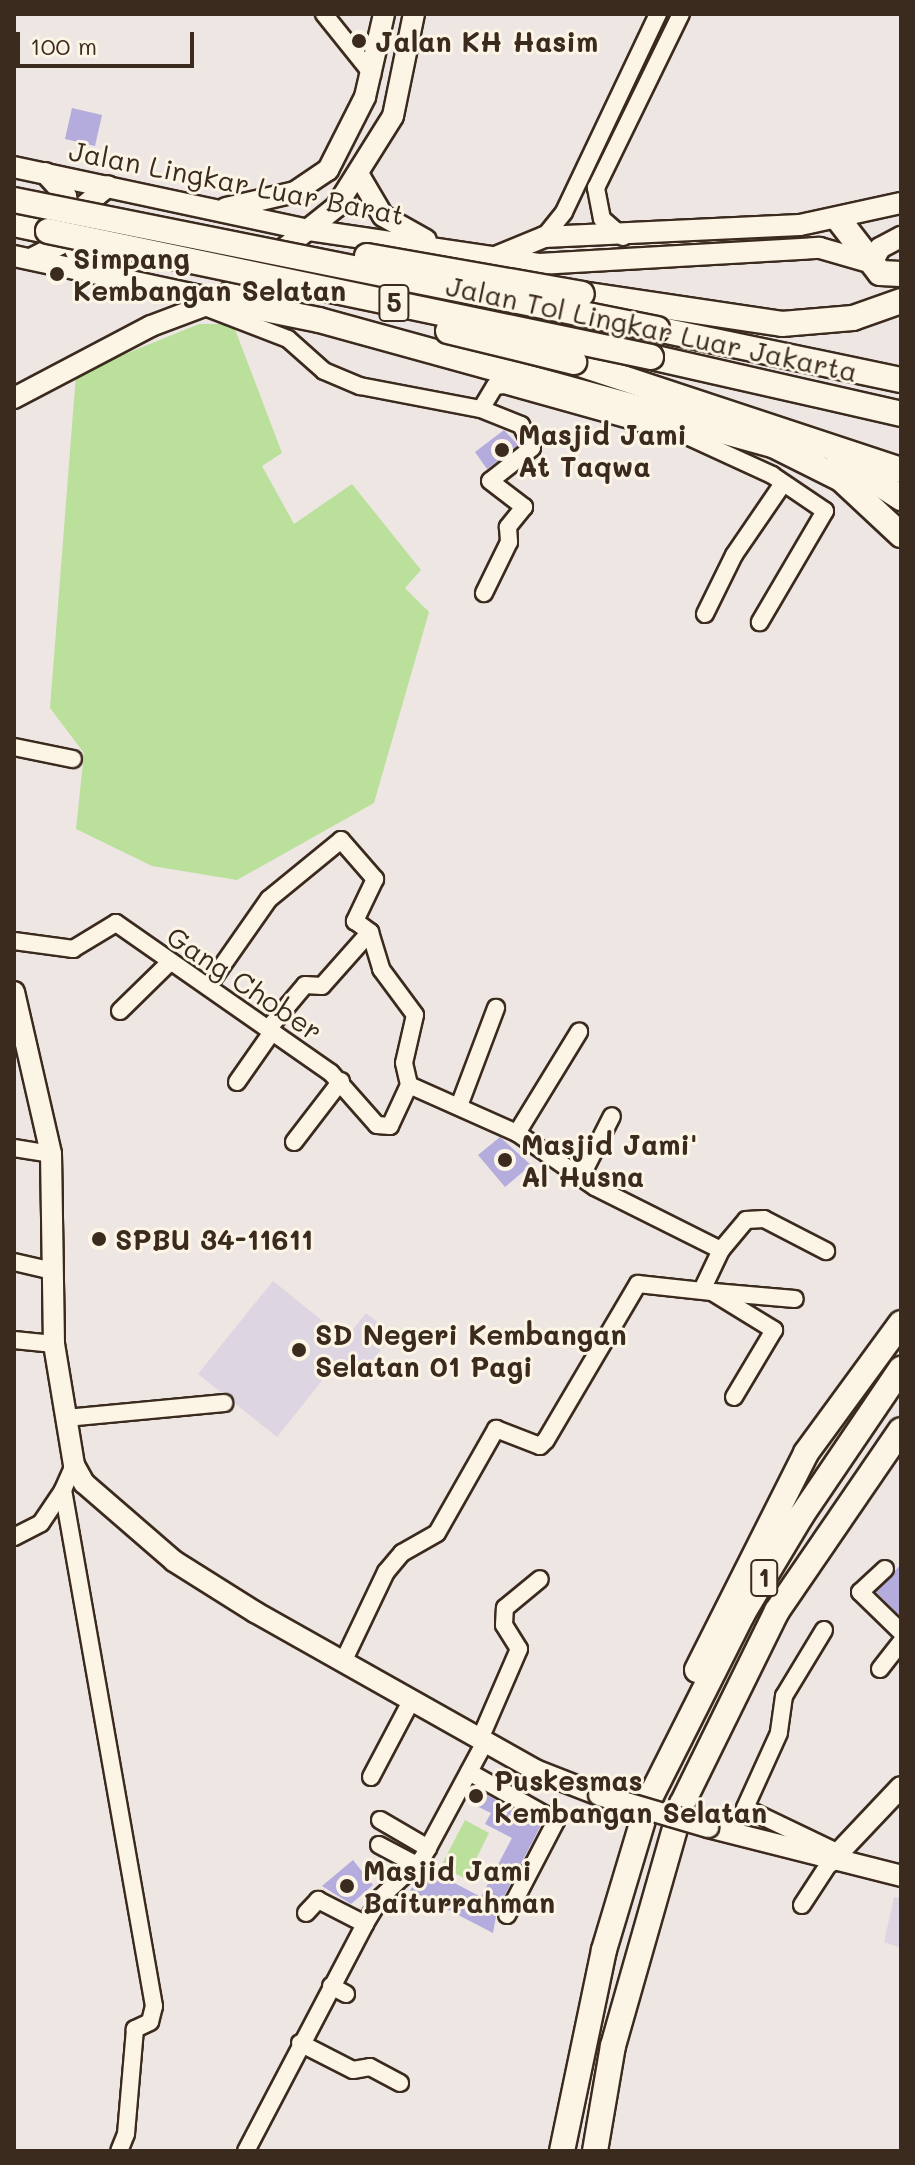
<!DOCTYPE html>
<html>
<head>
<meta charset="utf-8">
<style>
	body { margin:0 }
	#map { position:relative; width:915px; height:2165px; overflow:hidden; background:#eee6e3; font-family:Mali,sans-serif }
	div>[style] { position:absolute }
	.built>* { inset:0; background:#ddd5e1 }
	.green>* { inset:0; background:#bbe09b }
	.building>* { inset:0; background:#b4acdd }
	.roads { filter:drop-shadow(2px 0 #3b2a1e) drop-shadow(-2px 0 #3b2a1e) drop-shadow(0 2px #3b2a1e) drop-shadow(0 -2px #3b2a1e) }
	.minor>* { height:16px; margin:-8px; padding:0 8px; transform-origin:8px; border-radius:8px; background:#fcf5e5 }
	.major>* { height:20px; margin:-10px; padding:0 10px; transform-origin:10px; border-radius:10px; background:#fcf5e5 }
	.highway>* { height:24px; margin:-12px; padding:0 12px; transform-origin:12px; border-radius:12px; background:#fcf5e5 }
	.bridges { filter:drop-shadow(2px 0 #3b2a1e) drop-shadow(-2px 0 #3b2a1e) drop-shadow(0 2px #3b2a1e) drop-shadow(0 -2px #3b2a1e) }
	.major-bridge>* { height:20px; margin:-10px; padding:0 10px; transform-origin:10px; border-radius:10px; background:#fcf5e5 }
	.highway-bridge>* { height:24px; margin:-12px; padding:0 12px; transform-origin:12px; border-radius:12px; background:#fcf5e5 }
	.dots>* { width:22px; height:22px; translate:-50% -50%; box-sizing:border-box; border:4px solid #fcf5e5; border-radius:50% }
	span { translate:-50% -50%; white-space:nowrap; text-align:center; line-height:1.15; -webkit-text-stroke:6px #fcf5e5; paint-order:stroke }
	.shield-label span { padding:2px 6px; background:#fcf5e5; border:2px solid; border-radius:6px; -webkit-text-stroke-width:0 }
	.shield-label { font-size:26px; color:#3b2a1e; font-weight:700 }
	.poi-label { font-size:28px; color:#3b2a1e; font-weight:700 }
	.left { translate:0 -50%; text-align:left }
	.street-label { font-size:28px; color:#3b2a1e }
	.frame { position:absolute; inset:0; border:16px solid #3b2a1e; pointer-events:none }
	.scale { position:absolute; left:16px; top:32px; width:178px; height:36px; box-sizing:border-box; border:4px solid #3b2a1e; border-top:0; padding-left:10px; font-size:24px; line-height:28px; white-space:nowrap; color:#3b2a1e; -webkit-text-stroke:6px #fcf5e5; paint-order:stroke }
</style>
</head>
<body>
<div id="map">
	<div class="built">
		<i style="clip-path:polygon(273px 1281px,345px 1339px,366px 1313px,393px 1335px,358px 1378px,337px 1362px,277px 1437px,198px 1374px)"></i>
		<i style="clip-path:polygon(894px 1897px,901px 1898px,901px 1948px,884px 1942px)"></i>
	</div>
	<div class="green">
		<i style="clip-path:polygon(199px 324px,233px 324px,282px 453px,262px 466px,294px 524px,352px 484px,421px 570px,405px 588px,429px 612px,374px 803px,237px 880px,152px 866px,76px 829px,84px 753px,50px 708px,76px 374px)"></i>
		<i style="clip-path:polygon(465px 1820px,489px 1833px,466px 1879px,441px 1866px)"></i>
	</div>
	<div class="building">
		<i style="clip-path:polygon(72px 108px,102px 115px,95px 146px,65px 139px)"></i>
		<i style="clip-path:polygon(504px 430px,518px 445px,487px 469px,475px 452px)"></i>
		<i style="clip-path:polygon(500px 1137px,531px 1165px,505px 1187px,478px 1155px)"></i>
		<i style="clip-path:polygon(901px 1564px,901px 1617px,876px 1592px)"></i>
		<i style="clip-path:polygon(473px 1787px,541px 1825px,497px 1910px,493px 1933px,410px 1890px,428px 1869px,481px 1897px,512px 1838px,485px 1824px,491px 1813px,466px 1801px)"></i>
		<i style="clip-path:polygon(353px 1860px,373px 1885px,351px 1904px,322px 1886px)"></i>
	</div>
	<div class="roads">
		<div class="minor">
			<i style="left:324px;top:14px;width:77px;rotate:51.3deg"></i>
			<i style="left:544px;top:237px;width:32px;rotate:-51deg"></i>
			<i style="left:564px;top:212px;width:219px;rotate:-64.6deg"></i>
			<i style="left:623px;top:237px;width:28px;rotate:-139deg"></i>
			<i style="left:602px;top:219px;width:32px;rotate:-101deg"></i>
			<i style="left:596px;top:188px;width:194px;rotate:-64deg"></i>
			<i style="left:205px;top:307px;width:89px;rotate:21.1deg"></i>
			<i style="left:288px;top:339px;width:48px;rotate:41.6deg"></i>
			<i style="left:324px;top:371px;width:39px;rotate:23deg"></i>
			<i style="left:360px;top:386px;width:123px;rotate:10.8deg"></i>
			<i style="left:481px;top:409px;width:43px;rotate:21.8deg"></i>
			<i style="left:521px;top:425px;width:25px;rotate:64deg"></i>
			<i style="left:532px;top:448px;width:53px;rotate:141.8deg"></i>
			<i style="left:490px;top:481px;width:43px;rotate:37.4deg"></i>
			<i style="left:524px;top:507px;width:26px;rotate:129deg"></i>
			<i style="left:508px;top:527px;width:15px;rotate:86deg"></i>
			<i style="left:509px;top:542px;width:57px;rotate:116.1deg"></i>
			<i style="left:481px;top:409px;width:27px;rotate:-59deg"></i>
			<i style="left:495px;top:386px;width:9px;rotate:-6deg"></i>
			<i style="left:504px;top:385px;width:190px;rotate:15.6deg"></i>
			<i style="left:687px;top:436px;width:94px;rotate:24.6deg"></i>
			<i style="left:772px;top:475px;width:64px;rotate:34.2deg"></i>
			<i style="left:825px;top:511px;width:129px;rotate:120.4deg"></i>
			<i style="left:705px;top:614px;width:66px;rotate:-63.8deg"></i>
			<i style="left:734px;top:555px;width:85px;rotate:-55.6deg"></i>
			<i style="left:14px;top:747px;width:60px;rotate:11.5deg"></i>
			<i style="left:14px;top:941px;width:60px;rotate:7.7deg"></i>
			<i style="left:73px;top:949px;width:50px;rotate:-31.2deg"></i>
			<i style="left:116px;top:923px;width:262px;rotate:34.9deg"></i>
			<i style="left:331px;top:1073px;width:69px;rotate:48.5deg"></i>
			<i style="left:377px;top:1125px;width:13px;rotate:4deg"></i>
			<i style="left:390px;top:1126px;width:45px;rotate:-65.1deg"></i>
			<i style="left:208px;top:986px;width:106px;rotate:-55deg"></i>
			<i style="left:269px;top:899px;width:93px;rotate:-39.3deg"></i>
			<i style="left:341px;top:840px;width:52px;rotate:48.9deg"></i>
			<i style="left:375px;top:879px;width:47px;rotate:115.5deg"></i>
			<i style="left:355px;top:921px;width:19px;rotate:36deg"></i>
			<i style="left:370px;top:932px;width:39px;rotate:73deg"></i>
			<i style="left:381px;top:969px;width:57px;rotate:53.5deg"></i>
			<i style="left:415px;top:1015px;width:49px;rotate:102.9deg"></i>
			<i style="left:404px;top:1063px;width:23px;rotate:77deg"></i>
			<i style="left:120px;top:1011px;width:67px;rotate:-44.4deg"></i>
			<i style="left:268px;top:1029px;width:57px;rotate:-49.9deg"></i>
			<i style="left:305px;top:985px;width:17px;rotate:3deg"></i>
			<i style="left:322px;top:986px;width:72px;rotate:-48.4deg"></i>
			<i style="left:237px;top:1082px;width:61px;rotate:-55deg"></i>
			<i style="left:409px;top:1085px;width:118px;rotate:24deg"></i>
			<i style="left:517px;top:1133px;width:95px;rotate:34.7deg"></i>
			<i style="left:595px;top:1187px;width:141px;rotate:26.6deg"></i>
			<i style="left:459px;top:1106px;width:105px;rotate:-69.3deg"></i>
			<i style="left:517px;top:1133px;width:119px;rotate:-58.5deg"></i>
			<i style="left:294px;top:1142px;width:77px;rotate:-52.4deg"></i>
			<i style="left:14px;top:1148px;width:37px;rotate:9deg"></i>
			<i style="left:581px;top:1177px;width:68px;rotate:-63.1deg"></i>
			<i style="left:14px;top:1262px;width:36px;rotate:13deg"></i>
			<i style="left:702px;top:1290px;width:44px;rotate:-64.6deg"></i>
			<i style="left:721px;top:1250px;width:39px;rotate:-50deg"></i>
			<i style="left:746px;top:1220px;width:18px;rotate:-3deg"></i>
			<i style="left:764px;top:1219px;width:70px;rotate:27.3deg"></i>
			<i style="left:714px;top:1292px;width:81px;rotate:4.9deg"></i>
			<i style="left:14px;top:1340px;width:40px;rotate:5.7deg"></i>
			<i style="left:66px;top:1418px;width:159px;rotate:-5.4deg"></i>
			<i style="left:74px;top:1465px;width:27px;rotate:114deg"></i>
			<i style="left:63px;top:1490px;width:524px;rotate:80deg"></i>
			<i style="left:154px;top:2006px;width:16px;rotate:104deg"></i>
			<i style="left:150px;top:2022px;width:17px;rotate:155deg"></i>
			<i style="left:135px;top:2029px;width:105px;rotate:94.9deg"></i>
			<i style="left:126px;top:2134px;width:18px;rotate:112deg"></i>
			<i style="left:14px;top:1537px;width:30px;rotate:-27deg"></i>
			<i style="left:41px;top:1523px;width:40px;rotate:-56deg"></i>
			<i style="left:885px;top:1569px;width:34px;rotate:137deg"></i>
			<i style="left:860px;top:1592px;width:57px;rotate:44.3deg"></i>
			<i style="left:824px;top:1630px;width:77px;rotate:121.2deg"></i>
			<i style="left:784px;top:1696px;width:37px;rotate:98deg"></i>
			<i style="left:779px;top:1733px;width:82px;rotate:114.4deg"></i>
			<i style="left:745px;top:1808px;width:104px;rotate:25.6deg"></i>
			<i style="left:343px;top:1662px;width:100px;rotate:-64.5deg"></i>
			<i style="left:386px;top:1572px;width:25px;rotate:-50deg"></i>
			<i style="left:402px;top:1553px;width:40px;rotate:-29.7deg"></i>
			<i style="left:437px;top:1533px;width:120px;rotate:-60.4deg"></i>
			<i style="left:496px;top:1429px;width:47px;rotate:21.1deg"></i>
			<i style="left:540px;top:1446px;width:8px;rotate:-45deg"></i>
			<i style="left:546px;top:1440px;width:181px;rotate:-59.5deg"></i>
			<i style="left:638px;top:1284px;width:74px;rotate:6.2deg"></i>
			<i style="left:712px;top:1292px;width:73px;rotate:31.5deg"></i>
			<i style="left:774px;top:1330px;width:78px;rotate:120.8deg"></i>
			<i style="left:880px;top:1669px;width:34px;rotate:-52deg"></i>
			<i style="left:480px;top:1739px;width:98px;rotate:-66.6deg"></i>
			<i style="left:519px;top:1649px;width:28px;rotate:-122deg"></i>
			<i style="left:504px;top:1625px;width:17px;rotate:-87deg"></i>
			<i style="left:505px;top:1608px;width:45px;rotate:-39.6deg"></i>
			<i style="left:469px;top:1772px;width:100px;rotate:29.4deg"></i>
			<i style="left:556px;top:1821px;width:106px;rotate:117.5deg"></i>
			<i style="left:371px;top:1777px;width:86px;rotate:-62.2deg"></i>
			<i style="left:380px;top:1820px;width:56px;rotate:30.3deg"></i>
			<i style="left:379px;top:1845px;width:43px;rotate:27.8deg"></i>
			<i style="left:802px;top:1905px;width:51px;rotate:-56.9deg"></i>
			<i style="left:306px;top:1913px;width:18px;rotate:-47deg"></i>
			<i style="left:318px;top:1900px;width:53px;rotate:27.1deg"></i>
			<i style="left:331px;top:1986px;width:17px;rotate:28deg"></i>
			<i style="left:300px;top:2043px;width:59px;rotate:27deg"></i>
			<i style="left:353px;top:2070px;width:17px;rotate:-10deg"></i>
			<i style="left:370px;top:2067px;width:34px;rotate:28deg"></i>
			<i style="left:246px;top:2151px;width:256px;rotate:-62.3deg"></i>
			<i style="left:365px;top:1924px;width:31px;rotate:-59deg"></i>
			<i style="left:381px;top:1897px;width:56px;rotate:-42.8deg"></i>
			<i style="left:422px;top:1859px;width:133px;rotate:-61.7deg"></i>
		</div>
		<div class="major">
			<i style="left:14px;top:167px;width:302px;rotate:12.1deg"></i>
			<i style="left:309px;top:230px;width:232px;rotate:8.4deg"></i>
			<i style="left:539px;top:264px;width:281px;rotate:-3.3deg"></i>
			<i style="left:820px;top:248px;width:54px;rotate:16.1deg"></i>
			<i style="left:872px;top:263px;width:17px;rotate:-62deg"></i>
			<i style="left:880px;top:248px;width:24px;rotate:-28deg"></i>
			<i style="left:360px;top:177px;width:45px;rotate:59.5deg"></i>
			<i style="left:383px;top:216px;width:49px;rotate:29.2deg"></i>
			<i style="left:226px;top:208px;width:71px;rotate:-13.1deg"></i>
			<i style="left:295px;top:192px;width:40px;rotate:-34deg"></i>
			<i style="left:328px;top:170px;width:82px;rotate:-63.1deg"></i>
			<i style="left:365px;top:97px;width:85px;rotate:-77.1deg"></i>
			<i style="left:14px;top:256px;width:211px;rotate:12.1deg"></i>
			<i style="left:498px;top:256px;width:50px;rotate:-22.4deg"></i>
			<i style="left:544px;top:237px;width:256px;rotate:-2.7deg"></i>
			<i style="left:800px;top:225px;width:103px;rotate:-12.3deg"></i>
			<i style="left:31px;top:259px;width:33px;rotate:-27deg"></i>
			<i style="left:60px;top:244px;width:25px;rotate:-67deg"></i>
			<i style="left:70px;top:221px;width:25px;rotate:-99deg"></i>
			<i style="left:66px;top:196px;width:31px;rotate:-132deg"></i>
			<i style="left:73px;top:267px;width:11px;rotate:5deg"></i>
			<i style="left:84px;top:268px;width:28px;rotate:-116deg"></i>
			<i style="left:72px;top:243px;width:31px;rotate:-81deg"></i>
			<i style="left:77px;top:212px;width:40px;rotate:-40deg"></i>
			<i style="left:14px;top:398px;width:155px;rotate:-27.7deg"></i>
			<i style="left:151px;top:326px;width:74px;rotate:-20.6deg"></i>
			<i style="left:220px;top:300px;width:149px;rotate:-38.7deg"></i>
			<i style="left:336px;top:207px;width:107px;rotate:-57.9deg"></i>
			<i style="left:393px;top:116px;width:104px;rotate:-78.4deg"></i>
			<i style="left:14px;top:992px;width:166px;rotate:77.1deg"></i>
			<i style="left:51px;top:1154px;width:190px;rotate:89.1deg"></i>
			<i style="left:54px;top:1344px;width:123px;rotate:80.6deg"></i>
			<i style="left:74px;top:1465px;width:21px;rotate:61deg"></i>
			<i style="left:84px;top:1483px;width:119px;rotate:40.9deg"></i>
			<i style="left:174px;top:1561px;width:96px;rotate:32.2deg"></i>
			<i style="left:255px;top:1612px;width:322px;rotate:29.4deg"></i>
			<i style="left:535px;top:1770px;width:69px;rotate:21.3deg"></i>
			<i style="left:708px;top:1827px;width:199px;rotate:14.2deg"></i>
			<i style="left:830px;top:1862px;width:103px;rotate:-46.6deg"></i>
		</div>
		<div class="highway">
			<i style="left:839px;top:220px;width:67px;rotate:52.3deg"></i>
			<i style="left:880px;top:273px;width:21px;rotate:3deg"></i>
			<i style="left:14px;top:224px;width:35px;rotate:12deg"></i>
			<i style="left:582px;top:294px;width:202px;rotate:8.5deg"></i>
			<i style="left:782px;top:324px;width:71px;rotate:-4.8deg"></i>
			<i style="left:853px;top:318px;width:51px;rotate:-19.5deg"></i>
			<i style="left:220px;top:300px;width:101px;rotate:11.4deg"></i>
			<i style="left:319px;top:320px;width:471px;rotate:15.4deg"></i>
			<i style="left:773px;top:445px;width:76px;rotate:26.6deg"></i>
			<i style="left:841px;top:479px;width:82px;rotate:43deg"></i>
			<i style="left:657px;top:329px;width:249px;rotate:11.8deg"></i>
			<i style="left:651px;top:357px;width:256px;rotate:12.8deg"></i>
			<i style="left:574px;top:362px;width:344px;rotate:18.3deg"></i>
			<i style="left:839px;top:458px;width:74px;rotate:32.8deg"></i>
			<i style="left:697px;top:1670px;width:243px;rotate:-63.3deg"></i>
			<i style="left:806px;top:1453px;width:161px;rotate:-53.8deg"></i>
			<i style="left:562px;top:2151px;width:205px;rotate:-78.2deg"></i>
			<i style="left:604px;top:1950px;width:157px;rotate:-73.3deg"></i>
			<i style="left:649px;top:1800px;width:209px;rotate:-63.3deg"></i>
			<i style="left:743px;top:1613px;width:113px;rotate:-59.1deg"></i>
			<i style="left:801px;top:1516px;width:178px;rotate:-55.8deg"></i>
			<i style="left:595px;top:2151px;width:107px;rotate:-80.3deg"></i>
			<i style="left:613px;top:2046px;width:252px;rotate:-74.1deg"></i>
			<i style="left:682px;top:1804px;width:215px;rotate:-63.8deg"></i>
			<i style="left:777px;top:1611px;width:219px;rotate:-55.6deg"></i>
		</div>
	</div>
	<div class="bridges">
		<div class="major-bridge">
			<i style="left:599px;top:1795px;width:114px;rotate:16.4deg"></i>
		</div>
		<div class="highway-bridge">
			<i style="left:14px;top:200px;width:656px;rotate:11.34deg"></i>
			<i style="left:48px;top:231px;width:616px;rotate:11.8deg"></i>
			<i style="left:367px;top:256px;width:218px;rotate:10deg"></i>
			<i style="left:448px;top:331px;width:130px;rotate:13.8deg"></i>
		</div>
	</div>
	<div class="dots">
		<i style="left:359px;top:41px;background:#3b2a1e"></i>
		<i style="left:57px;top:274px;background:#3b2a1e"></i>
		<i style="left:502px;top:450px;background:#3b2a1e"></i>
		<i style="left:505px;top:1160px;background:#3b2a1e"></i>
		<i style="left:99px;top:1239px;background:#3b2a1e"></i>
		<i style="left:299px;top:1350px;background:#3b2a1e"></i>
		<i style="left:476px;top:1796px;background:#3b2a1e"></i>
		<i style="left:347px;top:1886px;background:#3b2a1e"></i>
	</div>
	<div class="shield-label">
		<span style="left:394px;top:303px">5</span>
		<span style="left:764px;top:1578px">1</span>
	</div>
	<div class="poi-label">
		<span class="left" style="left:375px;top:41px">Jalan KH Hasim</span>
		<span class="left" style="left:73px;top:274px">Simpang<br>Kembangan Selatan</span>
		<span class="left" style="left:518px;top:450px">Masjid Jami<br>At Taqwa</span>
		<span class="left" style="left:521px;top:1160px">Masjid Jami'<br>Al Husna</span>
		<span class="left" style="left:115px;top:1239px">SPBU 34-11611</span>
		<span class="left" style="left:315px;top:1350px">SD Negeri Kembangan<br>Selatan 01 Pagi</span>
		<span class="left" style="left:494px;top:1796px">Puskesmas<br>Kembangan Selatan</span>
		<span class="left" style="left:363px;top:1886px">Masjid Jami<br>Baiturrahman</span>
	</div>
	<div class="street-label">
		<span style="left:237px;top:182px;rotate:11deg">Jalan Lingkar Luar Barat</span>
		<span style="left:652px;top:328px;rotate:12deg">Jalan Tol Lingkar Luar Jakarta</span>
		<span style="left:245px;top:983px;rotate:34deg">Gang Chober</span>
	</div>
	<div class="frame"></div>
	<div class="scale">100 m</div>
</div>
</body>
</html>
